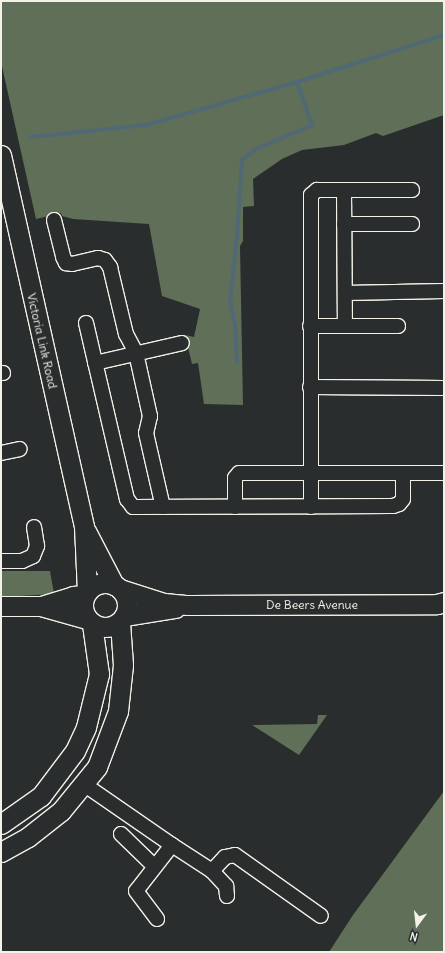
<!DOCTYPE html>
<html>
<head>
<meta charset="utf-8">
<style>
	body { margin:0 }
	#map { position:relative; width:445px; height:953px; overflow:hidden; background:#2a2d2e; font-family:Delius,sans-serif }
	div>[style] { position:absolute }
	.green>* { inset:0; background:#606f57 }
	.stream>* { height:4px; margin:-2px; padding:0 2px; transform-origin:2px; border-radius:2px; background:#506a75 }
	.roads { filter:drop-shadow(1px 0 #f4f1e8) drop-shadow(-1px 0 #f4f1e8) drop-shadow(0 1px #f4f1e8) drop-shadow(0 -1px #f4f1e8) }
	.street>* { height:14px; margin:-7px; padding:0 7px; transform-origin:7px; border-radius:7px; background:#2a2d2e }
	.secondary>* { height:19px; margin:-9.5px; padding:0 9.5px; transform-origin:9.5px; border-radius:9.5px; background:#2a2d2e }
	.secondary>.ring { margin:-9.5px; padding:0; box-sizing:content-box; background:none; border:19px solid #2a2d2e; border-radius:50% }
	span { translate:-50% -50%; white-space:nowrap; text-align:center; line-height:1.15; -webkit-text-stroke:3px #2a2d2e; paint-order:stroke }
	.street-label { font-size:12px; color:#f4f1e8 }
	.frame { position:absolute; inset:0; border:2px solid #f4f1e8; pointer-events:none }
	.north { position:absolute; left:397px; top:905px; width:40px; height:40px; -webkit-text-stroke:3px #2a2d2e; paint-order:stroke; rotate:195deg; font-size:11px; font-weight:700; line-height:16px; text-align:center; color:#f4f1e8 }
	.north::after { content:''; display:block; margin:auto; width:14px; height:18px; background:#f4f1e8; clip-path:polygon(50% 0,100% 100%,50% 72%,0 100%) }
</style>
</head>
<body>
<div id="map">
	<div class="green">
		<i style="clip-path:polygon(1px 1px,444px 1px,444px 115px,383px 136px,376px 133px,344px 145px,302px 150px,282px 159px,253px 179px,254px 206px,243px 207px,243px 241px,240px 246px,243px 405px,204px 404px,198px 363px,192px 364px,185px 335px,194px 337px,200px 309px,162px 296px,149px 224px,73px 219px,62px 216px,61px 213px,36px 219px,1px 62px)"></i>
		<i style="clip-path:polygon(1px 571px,50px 571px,54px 594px,1px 597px)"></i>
		<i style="clip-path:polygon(318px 715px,327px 715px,299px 755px,252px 725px,317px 724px)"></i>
		<i style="clip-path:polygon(444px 791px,444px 952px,329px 952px,353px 915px)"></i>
	</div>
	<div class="stream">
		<i style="left:30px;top:137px;width:117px;rotate:-5.9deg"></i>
		<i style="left:146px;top:125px;width:157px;rotate:-15.9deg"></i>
		<i style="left:297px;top:82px;width:154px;rotate:-17.7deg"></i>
		<i style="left:237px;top:362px;width:37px;rotate:-93deg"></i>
		<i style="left:235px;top:325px;width:24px;rotate:-102deg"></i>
		<i style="left:230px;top:302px;width:66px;rotate:-83.9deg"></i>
		<i style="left:237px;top:236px;width:76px;rotate:-86.2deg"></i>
		<i style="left:242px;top:160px;width:18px;rotate:-38deg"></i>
		<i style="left:256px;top:149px;width:61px;rotate:-23.2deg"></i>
		<i style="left:312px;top:125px;width:46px;rotate:-109.2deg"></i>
	</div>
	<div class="roads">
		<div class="street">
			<i style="left:344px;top:190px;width:136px;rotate:89.6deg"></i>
			<i style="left:54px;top:220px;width:38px;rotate:76deg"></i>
			<i style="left:63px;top:257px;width:7px;rotate:63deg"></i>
			<i style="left:66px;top:263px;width:6px;rotate:9deg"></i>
			<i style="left:72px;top:264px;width:27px;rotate:-13deg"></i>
			<i style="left:98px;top:258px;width:7px;rotate:16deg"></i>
			<i style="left:105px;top:260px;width:9px;rotate:54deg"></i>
			<i style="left:110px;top:267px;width:69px;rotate:76.6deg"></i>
			<i style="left:126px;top:334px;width:21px;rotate:62deg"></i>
			<i style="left:136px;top:353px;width:65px;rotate:77.5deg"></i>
			<i style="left:150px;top:416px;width:17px;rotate:103deg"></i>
			<i style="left:146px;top:433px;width:76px;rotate:77.1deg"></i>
			<i style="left:344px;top:224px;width:68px"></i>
			<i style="left:345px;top:293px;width:99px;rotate:-1.2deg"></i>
			<i style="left:86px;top:323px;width:181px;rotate:76.9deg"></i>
			<i style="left:127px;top:499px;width:10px;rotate:53deg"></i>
			<i style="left:133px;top:507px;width:260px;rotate:-0.2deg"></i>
			<i style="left:393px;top:506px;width:6px;rotate:-18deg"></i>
			<i style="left:399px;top:504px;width:6px;rotate:-51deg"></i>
			<i style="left:403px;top:499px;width:26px;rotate:-90deg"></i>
			<i style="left:310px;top:326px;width:88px"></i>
			<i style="left:95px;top:363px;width:89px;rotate:-12.9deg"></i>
			<i style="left:1px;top:373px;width:2px"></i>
			<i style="left:310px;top:387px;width:134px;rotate:0.4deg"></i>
			<i style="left:1px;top:453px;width:19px;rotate:-12deg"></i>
			<i style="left:235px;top:507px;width:29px;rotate:-90deg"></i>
			<i style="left:235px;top:478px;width:6px;rotate:-51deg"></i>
			<i style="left:239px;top:473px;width:205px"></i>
			<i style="left:311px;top:507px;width:312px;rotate:-90deg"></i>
			<i style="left:311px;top:195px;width:8px;rotate:-40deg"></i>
			<i style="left:317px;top:190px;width:95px"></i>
			<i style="left:1px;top:561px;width:21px"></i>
			<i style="left:22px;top:561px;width:12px;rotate:-24deg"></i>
			<i style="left:33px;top:556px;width:11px;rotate:-68deg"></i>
			<i style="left:37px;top:546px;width:19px;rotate:-99deg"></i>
			<i style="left:85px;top:785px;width:106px;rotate:34.6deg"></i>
			<i style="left:172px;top:845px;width:58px;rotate:128deg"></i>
			<i style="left:136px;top:891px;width:35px;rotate:53deg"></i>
			<i style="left:121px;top:834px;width:47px;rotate:44.1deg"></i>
			<i style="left:172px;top:845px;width:48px;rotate:33deg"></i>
			<i style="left:212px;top:871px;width:19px;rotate:-47deg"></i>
			<i style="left:225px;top:857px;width:10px;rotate:-11deg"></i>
			<i style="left:235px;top:855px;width:105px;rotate:35.3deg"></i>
			<i style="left:212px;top:871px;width:21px;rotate:47deg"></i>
			<i style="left:226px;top:886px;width:10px;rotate:84deg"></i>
		</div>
		<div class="secondary">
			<i style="left:1px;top:155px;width:380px;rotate:77.4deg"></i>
			<i style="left:84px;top:526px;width:66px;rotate:87.4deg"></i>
			<i style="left:86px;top:531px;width:61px;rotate:62.6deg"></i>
			<i class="ring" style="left:83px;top:583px;width:25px;height:25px"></i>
			<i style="left:120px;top:589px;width:46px;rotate:17.7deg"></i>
			<i style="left:164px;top:603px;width:24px;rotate:5deg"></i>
			<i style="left:188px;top:605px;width:249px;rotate:-0.2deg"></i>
			<i style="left:437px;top:604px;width:7px;rotate:-16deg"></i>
			<i style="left:1px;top:606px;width:40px"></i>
			<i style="left:41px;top:606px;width:48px;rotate:15.8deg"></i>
			<i style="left:41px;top:606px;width:34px;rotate:-17deg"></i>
			<i style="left:73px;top:596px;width:12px;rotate:-5deg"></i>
			<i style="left:124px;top:616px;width:52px;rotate:-8.9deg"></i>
			<i style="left:1px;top:824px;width:49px;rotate:-35deg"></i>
			<i style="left:41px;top:796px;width:56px;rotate:-52.9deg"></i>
			<i style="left:75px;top:751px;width:26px;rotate:-65deg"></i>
			<i style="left:86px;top:727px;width:55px;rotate:-76.2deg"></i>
			<i style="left:99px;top:674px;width:50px;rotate:-98deg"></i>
			<i style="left:1px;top:852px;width:31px;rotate:-29deg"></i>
			<i style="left:28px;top:837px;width:42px;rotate:-38.2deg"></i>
			<i style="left:61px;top:811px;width:57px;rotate:-50.7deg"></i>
			<i style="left:97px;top:767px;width:60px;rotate:-69.4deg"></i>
			<i style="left:118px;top:711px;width:46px;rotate:-83.8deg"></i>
			<i style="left:123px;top:665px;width:43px;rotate:-94deg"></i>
		</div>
	</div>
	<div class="street-label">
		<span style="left:42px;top:341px;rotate:77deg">Victoria Link Road</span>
		<span style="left:312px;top:605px">De Beers Avenue</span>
	</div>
	<div class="frame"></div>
	<div class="north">N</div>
</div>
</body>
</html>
